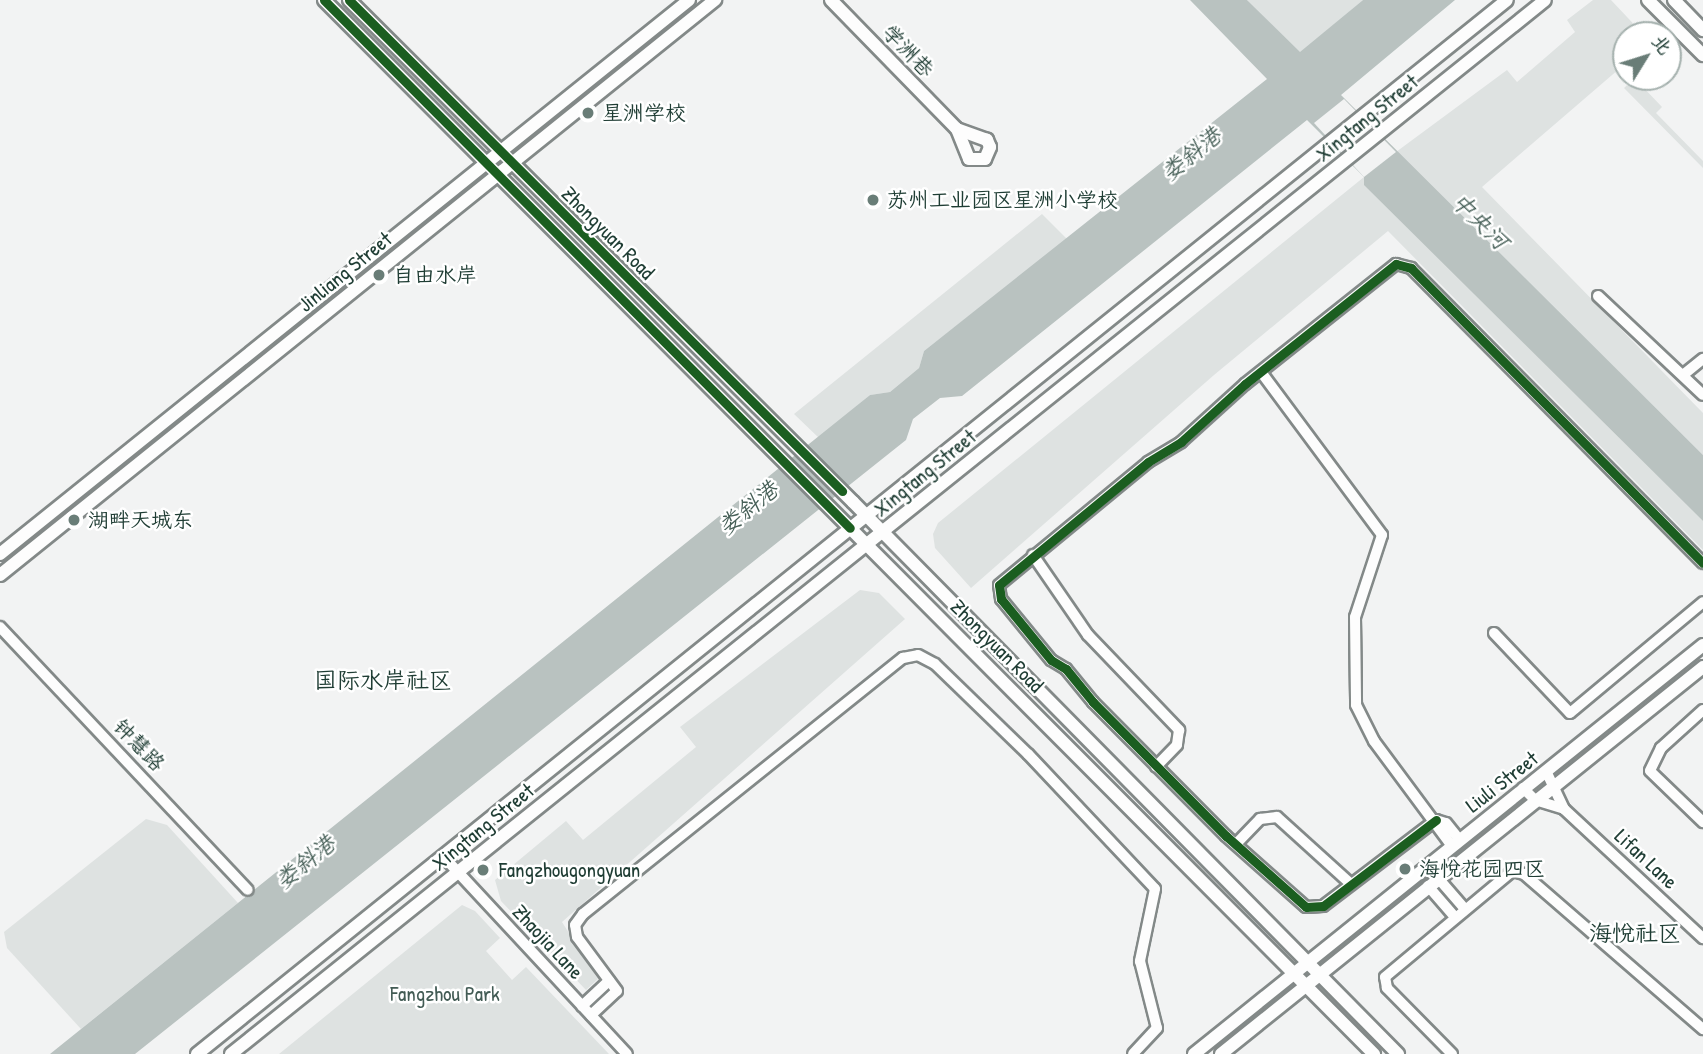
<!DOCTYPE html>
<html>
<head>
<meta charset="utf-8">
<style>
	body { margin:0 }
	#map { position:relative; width:1703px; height:1054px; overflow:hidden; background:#f2f3f3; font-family:"Patrick Hand","LXGW WenKai TC",sans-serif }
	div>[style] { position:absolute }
	.green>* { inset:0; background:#dee2e1 }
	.water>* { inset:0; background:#b9c2c0 }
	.pier>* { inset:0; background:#f2f3f3 }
	.roads { filter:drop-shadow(2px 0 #838988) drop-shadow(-2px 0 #838988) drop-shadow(0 2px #838988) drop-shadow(0 -2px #838988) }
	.minor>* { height:10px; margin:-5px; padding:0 5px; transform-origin:5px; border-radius:5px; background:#fdfdfd }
	.major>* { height:12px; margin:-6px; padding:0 6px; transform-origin:6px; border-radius:6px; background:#fdfdfd }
	.cycleway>* { height:9px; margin:-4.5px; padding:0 4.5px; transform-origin:4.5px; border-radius:4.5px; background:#1b5e20 }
	.dots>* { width:19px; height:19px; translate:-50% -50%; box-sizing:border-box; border:4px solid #fff; border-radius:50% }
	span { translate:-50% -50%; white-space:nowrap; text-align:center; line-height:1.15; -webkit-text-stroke:5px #fff; paint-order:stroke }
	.street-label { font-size:21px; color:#1f3d34 }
	.poi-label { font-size:21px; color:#1f3d34 }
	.left { translate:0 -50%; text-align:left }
	.park-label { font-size:21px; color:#425b54 }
	.water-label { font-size:23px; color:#465f57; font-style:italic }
	.neighbourhood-label { font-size:23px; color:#1f3d34 }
	.north { position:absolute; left:1612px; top:21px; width:70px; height:70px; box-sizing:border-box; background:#fff; border:2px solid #a5b1ae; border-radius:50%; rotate:52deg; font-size:19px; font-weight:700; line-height:28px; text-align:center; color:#1f3d34 }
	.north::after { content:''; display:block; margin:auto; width:24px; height:32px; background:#697d77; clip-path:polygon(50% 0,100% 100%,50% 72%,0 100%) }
</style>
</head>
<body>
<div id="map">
	<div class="green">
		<i style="clip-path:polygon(1247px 0,1363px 0,1300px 53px)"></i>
		<i style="clip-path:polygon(1593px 0,1611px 0,1644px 35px,1626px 35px,1626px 63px,1482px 187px,1703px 413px,1703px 455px,1396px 152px,1507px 70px,1517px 82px,1575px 32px,1567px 20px)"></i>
		<i style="clip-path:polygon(1636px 77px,1651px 77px,1642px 86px,1662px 107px,1656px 113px,1703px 161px,1703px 168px,1624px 88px)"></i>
		<i style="clip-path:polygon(1364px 177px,1365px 185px,1703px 521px,1703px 550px,1388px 231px,1214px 375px,971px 588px,935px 548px,933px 534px,938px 523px)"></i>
		<i style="clip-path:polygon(1042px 214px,1067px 239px,924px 351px,919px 368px,890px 392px,870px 395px,819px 438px,794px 414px)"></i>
		<i style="clip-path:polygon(860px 590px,879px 593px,905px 619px,562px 922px,598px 979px,586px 990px,501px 901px,495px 880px,566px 821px,583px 840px,696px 747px,680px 727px)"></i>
		<i style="clip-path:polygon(146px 819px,167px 825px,238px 903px,81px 1029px,7px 948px,4px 932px)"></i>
		<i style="clip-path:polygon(462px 905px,475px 911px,500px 938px,486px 951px,512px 980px,526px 967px,609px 1054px,279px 1054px)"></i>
	</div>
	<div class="water">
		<i style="clip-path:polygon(1190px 0,1247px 0,1300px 52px,1363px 0,1455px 0,1341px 95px,1703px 455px,1703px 521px,1364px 185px,1364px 177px,1307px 120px,962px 396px,940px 398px,913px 419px,906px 440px,135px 1054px,50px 1054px,870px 395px,890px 392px,919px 368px,924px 351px,1267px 79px)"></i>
	</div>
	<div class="pier">
		<i style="clip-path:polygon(1344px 99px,1396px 152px,1364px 177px,1314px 123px)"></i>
	</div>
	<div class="roads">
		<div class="minor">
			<i style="left:1598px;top:296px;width:144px;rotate:43.3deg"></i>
			<i style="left:1261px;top:372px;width:203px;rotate:53.4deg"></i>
			<i style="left:1382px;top:535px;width:86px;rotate:108.2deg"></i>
			<i style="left:1355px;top:617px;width:88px;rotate:89.3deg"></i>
			<i style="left:1356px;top:705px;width:40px;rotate:63.4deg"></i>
			<i style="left:1374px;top:741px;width:131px;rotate:53.4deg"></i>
			<i style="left:1683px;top:375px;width:26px;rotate:-39deg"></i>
			<i style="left:1033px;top:555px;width:97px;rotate:55.5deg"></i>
			<i style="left:1088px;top:635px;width:132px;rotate:46.2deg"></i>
			<i style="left:1179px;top:730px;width:15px;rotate:98deg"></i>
			<i style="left:1177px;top:745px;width:30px;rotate:134deg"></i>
			<i style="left:0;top:627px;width:361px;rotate:46.7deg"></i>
			<i style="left:1494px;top:633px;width:110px;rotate:46.5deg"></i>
			<i style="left:1570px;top:713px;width:173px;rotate:-39.8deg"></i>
			<i style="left:1703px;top:710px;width:57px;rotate:137.9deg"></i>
			<i style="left:1661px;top:748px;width:25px;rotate:116deg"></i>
			<i style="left:1650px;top:771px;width:74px;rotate:43.9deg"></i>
			<i style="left:1546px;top:771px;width:42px;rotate:64.7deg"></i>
			<i style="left:1523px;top:788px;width:17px;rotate:45deg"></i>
			<i style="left:1535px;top:800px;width:30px;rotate:17deg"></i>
			<i style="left:1564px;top:809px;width:190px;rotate:42.9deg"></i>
			<i style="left:1436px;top:820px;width:142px;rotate:142.7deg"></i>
			<i style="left:1323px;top:906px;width:17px;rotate:177deg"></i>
			<i style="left:1306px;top:907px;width:107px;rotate:-138.4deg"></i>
			<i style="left:1226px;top:836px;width:189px;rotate:-134.8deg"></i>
			<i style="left:1093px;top:702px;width:43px;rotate:-129.3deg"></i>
			<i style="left:1066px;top:669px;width:17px;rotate:-149deg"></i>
			<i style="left:1051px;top:660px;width:79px;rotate:-129.3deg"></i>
			<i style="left:1001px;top:599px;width:14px;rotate:-98deg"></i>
			<i style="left:999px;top:585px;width:193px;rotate:-39.5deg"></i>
			<i style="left:1148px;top:462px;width:39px;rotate:-31deg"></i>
			<i style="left:1181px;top:442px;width:86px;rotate:-42.2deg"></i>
			<i style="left:1245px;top:384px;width:193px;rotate:-38.5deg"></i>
			<i style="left:1396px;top:264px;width:16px;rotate:15deg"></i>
			<i style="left:1411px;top:268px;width:415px;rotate:45.3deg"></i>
			<i style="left:1436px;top:820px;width:10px;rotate:17deg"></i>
			<i style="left:1446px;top:823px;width:22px;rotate:51deg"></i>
			<i style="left:1236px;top:844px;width:35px;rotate:-46deg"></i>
			<i style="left:1260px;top:819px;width:17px;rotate:-7deg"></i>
			<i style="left:1277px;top:817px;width:100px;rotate:42.2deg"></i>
			<i style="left:443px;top:856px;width:270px;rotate:47.1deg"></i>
			<i style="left:1438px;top:878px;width:40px;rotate:49deg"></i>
			<i style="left:1428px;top:886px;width:40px;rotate:49deg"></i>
			<i style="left:582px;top:1006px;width:37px;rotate:-43deg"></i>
			<i style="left:591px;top:1015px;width:35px;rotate:-43deg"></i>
			<i style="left:617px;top:991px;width:67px;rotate:-126.5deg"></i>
			<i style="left:577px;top:937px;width:12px;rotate:-99deg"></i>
			<i style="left:575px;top:925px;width:14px;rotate:-54deg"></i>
			<i style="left:583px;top:914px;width:410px;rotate:-38.7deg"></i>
			<i style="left:903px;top:658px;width:15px;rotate:-11deg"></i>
			<i style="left:918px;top:655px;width:19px;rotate:28deg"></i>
			<i style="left:935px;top:664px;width:129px;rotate:44.1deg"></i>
			<i style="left:1028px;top:754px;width:185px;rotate:46.7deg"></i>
			<i style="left:1155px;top:889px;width:74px;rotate:101.8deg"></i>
			<i style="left:1140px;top:961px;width:69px;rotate:75.8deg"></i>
			<i style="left:1157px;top:1028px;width:35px;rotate:133deg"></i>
			<i style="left:1452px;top:1054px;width:93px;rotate:-134.6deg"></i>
			<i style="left:1387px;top:988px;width:11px;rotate:-100deg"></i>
			<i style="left:1385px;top:977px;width:165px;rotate:-39.8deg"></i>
			<i style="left:1512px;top:871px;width:12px;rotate:14deg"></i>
			<i style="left:1524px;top:874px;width:237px;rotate:40.9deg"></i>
		</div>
		<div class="major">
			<i style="left:324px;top:0;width:1488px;rotate:45.11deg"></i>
			<i style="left:349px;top:0;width:711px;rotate:44.89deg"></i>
			<i style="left:853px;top:502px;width:776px;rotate:45.37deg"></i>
			<i style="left:831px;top:0;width:180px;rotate:45.7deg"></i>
			<i style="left:957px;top:129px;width:32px;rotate:68deg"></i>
			<i style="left:969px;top:159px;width:16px"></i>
			<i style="left:985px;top:159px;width:13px;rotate:-67deg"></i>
			<i style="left:990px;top:147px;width:8px;rotate:-113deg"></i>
			<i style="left:987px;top:140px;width:32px;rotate:-160deg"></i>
			<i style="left:1648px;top:0;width:78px;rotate:45deg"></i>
			<i style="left:1674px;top:0;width:42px;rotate:46deg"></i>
			<i style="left:0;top:554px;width:884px;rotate:-38.8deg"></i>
			<i style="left:0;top:575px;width:918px;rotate:-38.81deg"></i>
			<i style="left:197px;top:1054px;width:1681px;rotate:-38.82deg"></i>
			<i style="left:231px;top:1054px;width:1684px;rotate:-38.73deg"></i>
			<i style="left:1194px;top:1054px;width:653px;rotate:-38.78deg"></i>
			<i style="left:1221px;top:1054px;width:618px;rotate:-38.76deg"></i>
		</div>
	</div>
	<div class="cycleway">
		<i style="left:324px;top:0;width:745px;rotate:45.11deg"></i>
		<i style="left:349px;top:0;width:696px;rotate:44.88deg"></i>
		<i style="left:1436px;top:820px;width:142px;rotate:142.7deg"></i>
		<i style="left:1323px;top:906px;width:17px;rotate:177deg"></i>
		<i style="left:1306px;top:907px;width:107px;rotate:-138.4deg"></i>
		<i style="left:1226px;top:836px;width:189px;rotate:-134.8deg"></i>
		<i style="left:1093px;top:702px;width:43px;rotate:-129.3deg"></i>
		<i style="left:1066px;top:669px;width:17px;rotate:-149deg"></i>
		<i style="left:1051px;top:660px;width:79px;rotate:-129.3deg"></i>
		<i style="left:1001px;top:599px;width:14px;rotate:-98deg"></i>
		<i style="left:999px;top:585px;width:193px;rotate:-39.5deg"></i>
		<i style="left:1148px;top:462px;width:39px;rotate:-31deg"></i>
		<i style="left:1181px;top:442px;width:86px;rotate:-42.2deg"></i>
		<i style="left:1245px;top:384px;width:193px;rotate:-38.5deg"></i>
		<i style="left:1396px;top:264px;width:16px;rotate:15deg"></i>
		<i style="left:1411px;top:268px;width:415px;rotate:45.3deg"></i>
	</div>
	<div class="dots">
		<i style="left:588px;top:113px;background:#697d77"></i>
		<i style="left:873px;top:200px;background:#697d77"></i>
		<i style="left:379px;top:275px;background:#697d77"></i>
		<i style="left:74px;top:520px;background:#697d77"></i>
		<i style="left:1405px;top:869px;background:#697d77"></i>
		<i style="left:483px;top:870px;background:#697d77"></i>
	</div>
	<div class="street-label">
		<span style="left:908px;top:51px;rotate:46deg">学洲巷</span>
		<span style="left:1367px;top:118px;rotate:-39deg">Xingtang Street</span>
		<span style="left:608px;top:233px;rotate:45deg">Zhongyuan Road</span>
		<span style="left:345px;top:272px;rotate:-39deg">Jinliang Street</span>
		<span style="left:925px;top:473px;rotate:-39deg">Xingtang Street</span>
		<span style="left:997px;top:646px;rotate:45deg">Zhongyuan Road</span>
		<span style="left:139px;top:745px;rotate:46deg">钟慧路</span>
		<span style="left:1502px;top:782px;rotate:-38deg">Liuli Street</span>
		<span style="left:483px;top:827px;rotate:-39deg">Xingtang Street</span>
		<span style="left:1646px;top:859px;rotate:43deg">Lifan Lane</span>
		<span style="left:548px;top:942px;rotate:47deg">Zhaojia Lane</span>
	</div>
	<div class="poi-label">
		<span class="left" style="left:602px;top:113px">星洲学校</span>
		<span class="left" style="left:887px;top:200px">苏州工业园区星洲小学校</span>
		<span class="left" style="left:393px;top:275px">自由水岸</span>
		<span class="left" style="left:88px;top:520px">湖畔天城东</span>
		<span class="left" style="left:1419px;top:869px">海悦花园四区</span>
		<span class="left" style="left:499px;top:870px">Fangzhougongyuan</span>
	</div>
	<div class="park-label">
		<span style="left:445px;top:994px">Fangzhou Park</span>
	</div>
	<div class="water-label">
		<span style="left:1191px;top:154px;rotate:-39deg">娄斜港</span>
		<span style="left:1480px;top:221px;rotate:45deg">中央河</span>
		<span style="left:748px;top:508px;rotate:-39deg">娄斜港</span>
		<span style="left:305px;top:862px;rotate:-39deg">娄斜港</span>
	</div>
	<div class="neighbourhood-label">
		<span style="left:383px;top:680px">国际水岸社区</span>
		<span style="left:1635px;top:933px">海悦社区</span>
	</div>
	<div class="north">北</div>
</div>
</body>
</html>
